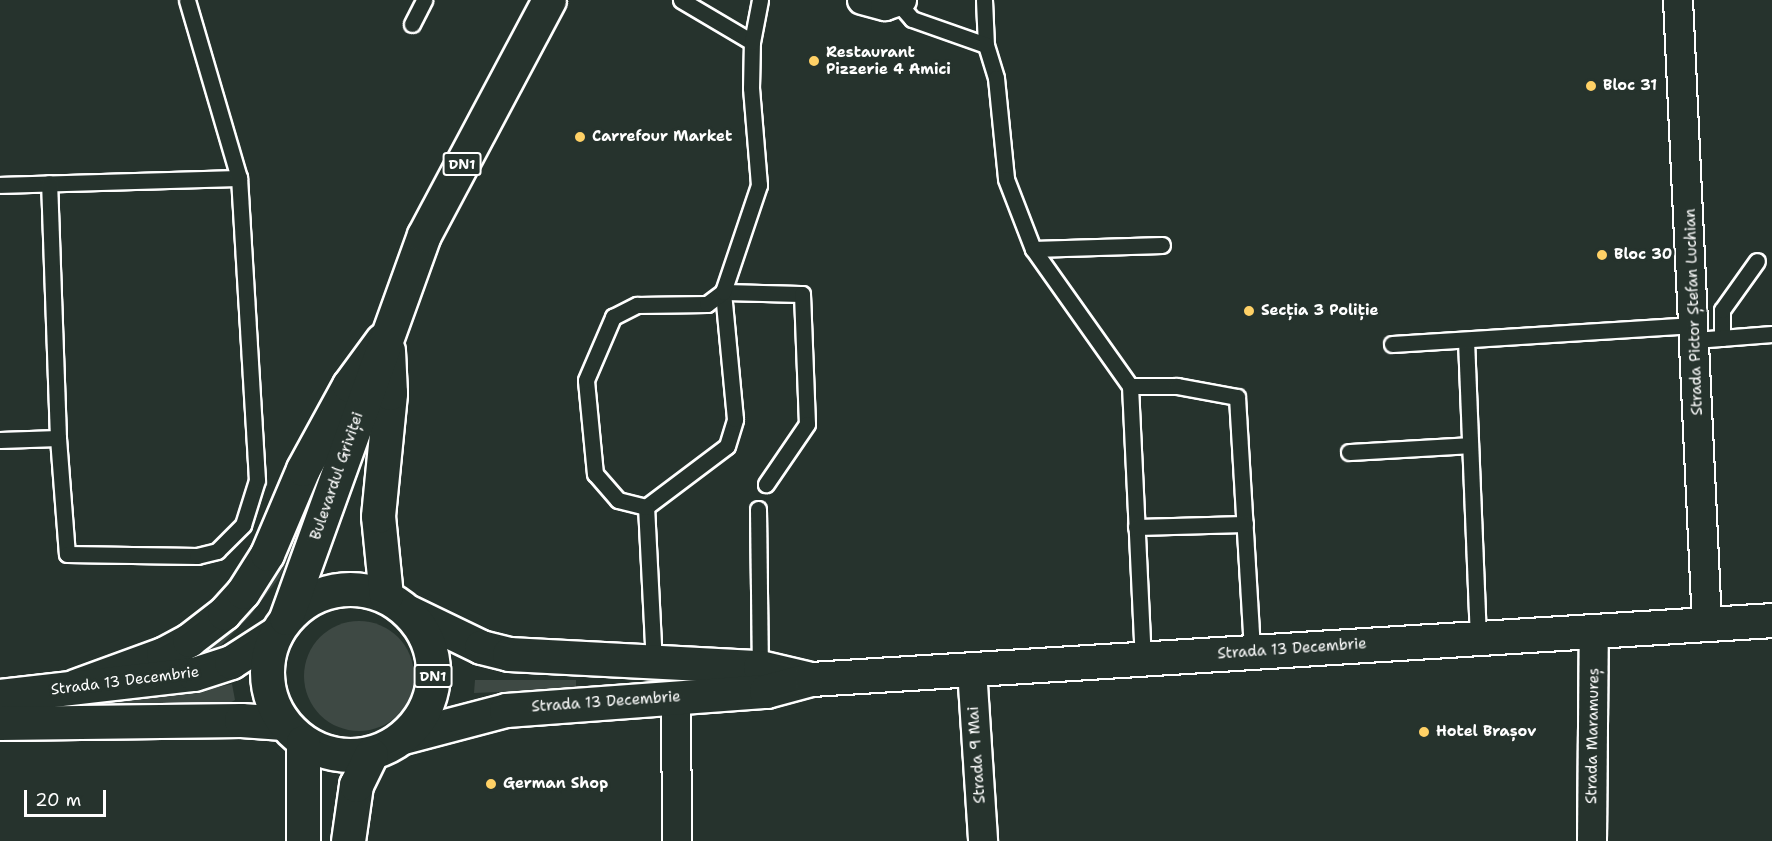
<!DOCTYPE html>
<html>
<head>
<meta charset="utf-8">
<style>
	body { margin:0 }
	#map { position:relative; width:1772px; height:841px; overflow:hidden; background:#26332d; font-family:"Shantell Sans",sans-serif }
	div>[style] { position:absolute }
	.green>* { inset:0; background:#3e4944 }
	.round { border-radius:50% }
	.roads { filter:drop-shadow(2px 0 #fff) drop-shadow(-2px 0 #fff) drop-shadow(0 2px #fff) drop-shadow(0 -2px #fff) }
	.service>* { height:15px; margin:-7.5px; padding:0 7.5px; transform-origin:7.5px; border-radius:7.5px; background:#26332d }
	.minor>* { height:28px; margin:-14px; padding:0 14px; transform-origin:14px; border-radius:14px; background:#26332d }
	.secondary>* { height:33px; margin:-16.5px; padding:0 16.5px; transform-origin:16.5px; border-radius:16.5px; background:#26332d }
	.primary>* { height:33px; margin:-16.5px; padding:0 16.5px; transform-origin:16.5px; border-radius:16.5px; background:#26332d }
	.primary>.ring { margin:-16.5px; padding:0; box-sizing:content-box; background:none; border:33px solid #26332d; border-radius:50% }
	.dots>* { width:16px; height:16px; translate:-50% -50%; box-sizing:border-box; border:3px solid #26332d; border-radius:50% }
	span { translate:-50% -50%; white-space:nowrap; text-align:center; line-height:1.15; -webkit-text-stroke:6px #26332d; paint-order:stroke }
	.shield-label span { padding:2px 4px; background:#26332d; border:2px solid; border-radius:4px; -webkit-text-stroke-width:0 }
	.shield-label { font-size:14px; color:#fff; font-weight:700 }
	.poi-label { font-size:15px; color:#fff; font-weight:700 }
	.left { translate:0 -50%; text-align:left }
	.street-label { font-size:15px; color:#fff }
	.scale { position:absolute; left:24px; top:790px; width:82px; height:27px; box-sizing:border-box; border:3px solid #fff; border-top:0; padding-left:8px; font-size:18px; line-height:21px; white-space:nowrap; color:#fff; -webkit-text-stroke:4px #26332d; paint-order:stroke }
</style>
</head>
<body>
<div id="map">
	<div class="green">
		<i style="clip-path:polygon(292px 534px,291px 553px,279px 578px,249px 617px,217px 649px,188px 659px)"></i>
		<i class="round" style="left:304px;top:621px;width:110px;height:110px"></i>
		<i style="clip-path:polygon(475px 680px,576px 680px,576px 689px,474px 693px)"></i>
		<i style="clip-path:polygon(232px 684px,235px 700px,228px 704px,46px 710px,45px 701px,190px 693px)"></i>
	</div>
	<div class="roads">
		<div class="service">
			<i style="left:681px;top:0;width:82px;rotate:30.6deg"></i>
			<i style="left:984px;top:0;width:45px;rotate:87.5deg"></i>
			<i style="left:986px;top:45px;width:34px;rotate:73deg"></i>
			<i style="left:996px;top:78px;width:101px;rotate:84.3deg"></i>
			<i style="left:1006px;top:179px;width:75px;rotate:68.9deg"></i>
			<i style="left:1033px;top:249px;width:129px;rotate:-1.8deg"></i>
			<i style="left:899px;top:4px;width:20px;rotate:49deg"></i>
			<i style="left:912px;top:19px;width:78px;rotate:19.4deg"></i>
			<i style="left:412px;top:24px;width:27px;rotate:-63deg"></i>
			<i style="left:0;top:185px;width:239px;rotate:-1.7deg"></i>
			<i style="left:1033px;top:249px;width:168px;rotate:54.7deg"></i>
			<i style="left:1130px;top:386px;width:272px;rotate:87.3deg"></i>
			<i style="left:1722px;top:338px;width:28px;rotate:-90deg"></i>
			<i style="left:1722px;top:310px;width:60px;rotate:-54.5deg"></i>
			<i style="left:1466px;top:340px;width:297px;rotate:87.7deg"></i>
			<i style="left:1695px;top:340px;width:77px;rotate:-4.5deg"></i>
			<i style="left:1392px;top:344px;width:303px;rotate:-3.6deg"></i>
			<i style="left:1130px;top:386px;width:47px"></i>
			<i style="left:1177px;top:386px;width:61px;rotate:10.4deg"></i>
			<i style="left:1237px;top:397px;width:255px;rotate:86.6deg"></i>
			<i style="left:58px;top:438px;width:116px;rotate:85.6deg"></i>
			<i style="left:67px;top:554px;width:130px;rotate:0.9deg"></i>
			<i style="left:197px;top:556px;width:21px;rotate:-14deg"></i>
			<i style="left:217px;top:551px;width:37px;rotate:-45deg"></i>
			<i style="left:243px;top:525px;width:47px;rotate:-72.7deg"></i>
			<i style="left:257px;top:480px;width:303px;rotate:-93.4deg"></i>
			<i style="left:239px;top:178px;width:185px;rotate:-106.3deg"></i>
			<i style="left:0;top:440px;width:58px;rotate:-2deg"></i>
			<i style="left:58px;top:438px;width:255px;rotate:-92deg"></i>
			<i style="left:1349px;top:452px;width:120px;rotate:-3.3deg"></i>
			<i style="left:646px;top:507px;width:101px;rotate:-37deg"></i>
			<i style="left:727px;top:446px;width:28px;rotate:-73deg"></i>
			<i style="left:735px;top:419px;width:128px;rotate:-95.4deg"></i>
			<i style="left:723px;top:292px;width:79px;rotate:1.5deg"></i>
			<i style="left:802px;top:294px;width:130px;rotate:87.8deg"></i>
			<i style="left:807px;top:424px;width:73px;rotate:124.3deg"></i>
			<i style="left:758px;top:509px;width:158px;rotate:89.3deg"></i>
			<i style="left:1136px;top:527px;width:109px;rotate:-1.6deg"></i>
			<i style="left:654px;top:664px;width:157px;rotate:-92.9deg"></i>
			<i style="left:646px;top:507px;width:29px;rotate:-166deg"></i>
			<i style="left:618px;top:500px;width:35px;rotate:-131deg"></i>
			<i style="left:595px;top:474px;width:94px;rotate:-95.5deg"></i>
			<i style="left:586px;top:380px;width:69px;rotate:-66.8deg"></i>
			<i style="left:613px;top:317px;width:27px;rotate:-27deg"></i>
			<i style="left:637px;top:305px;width:70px;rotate:-0.8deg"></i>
			<i style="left:707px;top:304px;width:20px;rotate:-37deg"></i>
			<i style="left:723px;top:292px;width:113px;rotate:-71.4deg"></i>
			<i style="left:759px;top:185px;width:97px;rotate:-94.7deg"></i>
			<i style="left:751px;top:88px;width:46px;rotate:-88.8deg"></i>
			<i style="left:752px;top:42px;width:43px;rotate:-79.2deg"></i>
		</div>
		<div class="minor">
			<i style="left:862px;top:0;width:24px;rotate:15deg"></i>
			<i style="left:885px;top:6px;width:18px;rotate:-19deg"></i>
			<i style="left:1678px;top:0;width:625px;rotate:87.34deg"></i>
			<i style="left:972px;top:669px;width:172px;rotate:86.3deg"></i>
			<i style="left:676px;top:697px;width:144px;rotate:89.6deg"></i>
			<i style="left:1592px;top:841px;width:209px;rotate:-89.5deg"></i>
		</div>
		<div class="secondary">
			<i style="left:409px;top:612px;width:80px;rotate:25.9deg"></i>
			<i style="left:481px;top:647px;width:29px;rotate:14deg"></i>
			<i style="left:509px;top:654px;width:251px;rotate:3deg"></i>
			<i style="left:760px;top:667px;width:48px;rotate:13.2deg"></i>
			<i style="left:75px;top:686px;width:94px;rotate:-20deg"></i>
			<i style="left:163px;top:654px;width:30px;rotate:-28deg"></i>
			<i style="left:189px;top:640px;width:44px;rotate:-37.6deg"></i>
			<i style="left:224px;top:613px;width:28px;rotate:-48deg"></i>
			<i style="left:243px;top:592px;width:45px;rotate:-57.7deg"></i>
			<i style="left:267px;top:554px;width:92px;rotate:-67deg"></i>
			<i style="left:303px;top:469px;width:96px;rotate:-61.3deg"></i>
			<i style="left:349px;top:385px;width:56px;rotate:-53.7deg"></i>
			<i style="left:0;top:696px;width:195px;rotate:-6.5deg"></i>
			<i style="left:194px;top:674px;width:39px;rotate:-18deg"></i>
			<i style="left:231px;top:662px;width:54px;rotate:-32.8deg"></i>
			<i style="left:0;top:723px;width:241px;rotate:-0.7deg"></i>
			<i style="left:241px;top:720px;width:42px;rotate:4.1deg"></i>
			<i style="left:403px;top:737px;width:106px;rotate:-14.7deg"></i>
			<i style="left:506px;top:710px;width:261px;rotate:-4.2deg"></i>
			<i style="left:766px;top:691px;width:47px;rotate:-14.9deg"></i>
			<i style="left:811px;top:679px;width:963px;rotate:-3.51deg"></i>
		</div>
		<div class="primary">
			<i class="ring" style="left:267px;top:589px;width:133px;height:133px"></i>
			<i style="left:386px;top:596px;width:80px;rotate:-95.7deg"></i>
			<i style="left:378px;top:516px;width:124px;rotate:-84.4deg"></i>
			<i style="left:390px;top:393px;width:43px;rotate:-92.7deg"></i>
			<i style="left:286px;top:618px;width:407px;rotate:-70.2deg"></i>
			<i style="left:424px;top:235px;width:266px;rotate:-62deg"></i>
			<i style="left:303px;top:742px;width:99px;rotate:90deg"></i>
			<i style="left:348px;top:841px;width:57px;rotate:-81.9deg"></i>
			<i style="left:356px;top:785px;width:34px;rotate:-64deg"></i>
		</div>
	</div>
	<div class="dots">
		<i style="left:814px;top:61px;background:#ffd166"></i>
		<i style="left:1591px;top:86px;background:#ffd166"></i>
		<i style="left:580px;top:137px;background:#ffd166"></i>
		<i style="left:1602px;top:255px;background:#ffd166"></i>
		<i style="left:1249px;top:311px;background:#ffd166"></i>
		<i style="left:1424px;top:732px;background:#ffd166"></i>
		<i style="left:491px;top:784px;background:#ffd166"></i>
	</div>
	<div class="shield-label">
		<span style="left:462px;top:164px">DN1</span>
		<span style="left:433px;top:676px">DN1</span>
	</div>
	<div class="poi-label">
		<span class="left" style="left:826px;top:61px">Restaurant<br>Pizzerie 4 Amici</span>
		<span class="left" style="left:1603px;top:86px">Bloc 31</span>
		<span class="left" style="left:592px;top:137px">Carrefour Market</span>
		<span class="left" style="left:1614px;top:255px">Bloc 30</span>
		<span class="left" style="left:1261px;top:311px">Secția 3 Poliție</span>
		<span class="left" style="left:1436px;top:732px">Hotel Brașov</span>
		<span class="left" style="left:503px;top:784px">German Shop</span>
	</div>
	<div class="street-label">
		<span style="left:1694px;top:312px;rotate:-92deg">Strada Pictor Ștefan Luchian</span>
		<span style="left:337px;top:476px;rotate:-71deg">Bulevardul Griviței</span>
		<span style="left:1292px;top:649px;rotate:-4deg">Strada 13 Decembrie</span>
		<span style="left:125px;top:681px;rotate:-7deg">Strada 13 Decembrie</span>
		<span style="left:606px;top:702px;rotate:-4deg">Strada 13 Decembrie</span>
		<span style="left:1593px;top:736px;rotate:-89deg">Strada Maramureș</span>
		<span style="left:977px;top:755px;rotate:-94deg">Strada 9 Mai</span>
	</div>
	<div class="scale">20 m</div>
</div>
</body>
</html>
